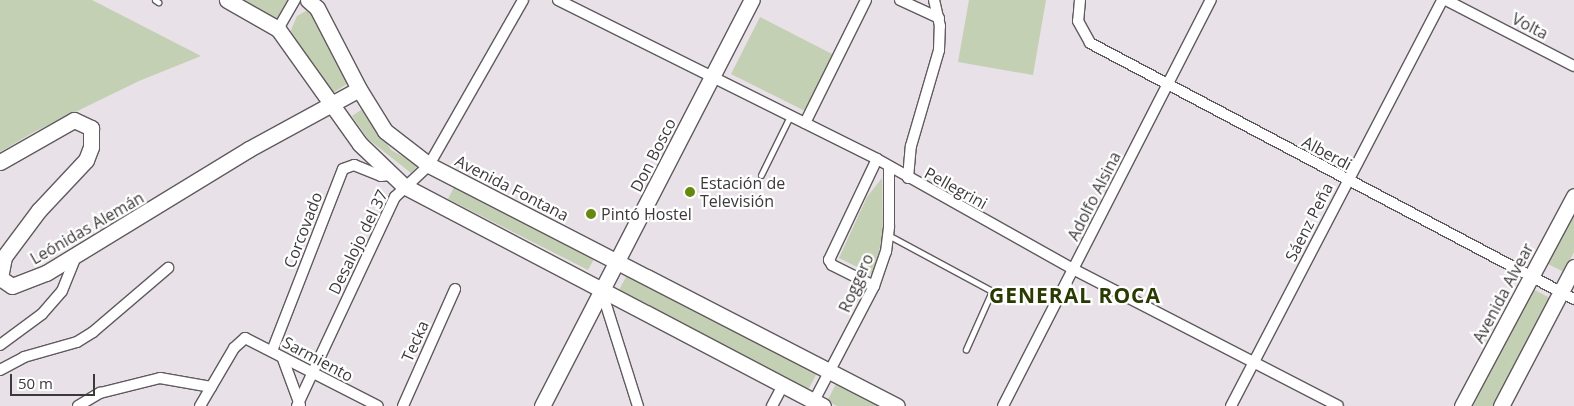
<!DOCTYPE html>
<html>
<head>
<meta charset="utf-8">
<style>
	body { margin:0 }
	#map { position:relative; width:1574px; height:406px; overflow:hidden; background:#e8e1e7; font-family:"Open Sans",sans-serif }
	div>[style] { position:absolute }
	.green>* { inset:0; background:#c4d0b3 }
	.roads { filter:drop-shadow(1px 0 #605a5e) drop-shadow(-1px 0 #605a5e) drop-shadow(0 1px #605a5e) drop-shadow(0 -1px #605a5e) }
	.lane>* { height:5px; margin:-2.5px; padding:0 2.5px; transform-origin:2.5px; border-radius:2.5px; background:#fff }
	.street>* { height:10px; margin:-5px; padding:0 5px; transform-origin:5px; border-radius:5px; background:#fff }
	.secondary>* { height:15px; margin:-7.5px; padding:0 7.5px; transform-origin:7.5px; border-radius:7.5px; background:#fff }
	.dots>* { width:14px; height:14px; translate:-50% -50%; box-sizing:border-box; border:2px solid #fff; border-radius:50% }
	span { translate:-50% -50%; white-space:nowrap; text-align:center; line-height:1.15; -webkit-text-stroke:4.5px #fff; paint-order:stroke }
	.street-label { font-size:16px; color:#3c393b }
	.poi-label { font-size:16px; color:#3c393b }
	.left { translate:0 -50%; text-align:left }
	.district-label { font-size:21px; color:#293a02; font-weight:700; letter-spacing:1px }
	.scale { position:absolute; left:10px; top:374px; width:85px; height:22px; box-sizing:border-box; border:2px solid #3c393b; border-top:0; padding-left:6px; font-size:15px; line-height:18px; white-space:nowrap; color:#3c393b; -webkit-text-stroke:4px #fff; paint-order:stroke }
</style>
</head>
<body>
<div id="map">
	<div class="green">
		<i style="clip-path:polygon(0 0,92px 0,201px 56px,139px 81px,34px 132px,0 152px)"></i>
		<i style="clip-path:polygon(236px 0,288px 0,276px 21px)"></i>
		<i style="clip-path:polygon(969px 0,1046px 0,1033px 75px,958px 62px)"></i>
		<i style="clip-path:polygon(306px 11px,317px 16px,350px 82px,333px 93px,293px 40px,291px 30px,297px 16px)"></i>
		<i style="clip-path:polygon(760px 17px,834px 55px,805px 111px,731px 74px)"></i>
		<i style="clip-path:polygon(364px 108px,391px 150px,418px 165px,411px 173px,368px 139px,352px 116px)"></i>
		<i style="clip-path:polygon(882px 178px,883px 234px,873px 275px,839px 258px,867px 197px)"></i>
		<i style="clip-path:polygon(454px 187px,594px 259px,588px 270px,448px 199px)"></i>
		<i style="clip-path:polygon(1574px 210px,1574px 252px,1564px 272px,1546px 263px)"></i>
		<i style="clip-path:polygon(627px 275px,817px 373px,808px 390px,618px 292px)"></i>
		<i style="clip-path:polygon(1533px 289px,1550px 298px,1495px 406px,1473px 406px)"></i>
		<i style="clip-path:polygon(836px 384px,880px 406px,837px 406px,827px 401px)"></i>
	</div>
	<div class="roads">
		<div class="lane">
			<i style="left:155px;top:0;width:4px;rotate:34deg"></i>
			<i style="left:761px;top:175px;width:66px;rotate:-63.8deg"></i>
			<i style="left:888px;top:235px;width:118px;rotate:28.3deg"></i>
			<i style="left:992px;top:291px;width:64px;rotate:114.1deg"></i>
		</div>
		<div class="street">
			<i style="left:558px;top:0;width:356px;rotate:26.5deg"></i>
			<i style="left:877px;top:159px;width:225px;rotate:29.3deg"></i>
			<i style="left:1073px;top:269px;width:298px;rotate:27.3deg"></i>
			<i style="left:900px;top:0;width:43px;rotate:24.8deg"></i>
			<i style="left:1080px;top:0;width:21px;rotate:95deg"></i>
			<i style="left:1078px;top:21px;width:25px;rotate:61deg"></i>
			<i style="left:1090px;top:43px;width:548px;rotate:27.88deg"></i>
			<i style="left:1446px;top:0;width:144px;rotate:27.3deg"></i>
			<i style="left:278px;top:29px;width:34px;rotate:-60deg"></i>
			<i style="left:805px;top:123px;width:137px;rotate:-63.6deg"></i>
			<i style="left:908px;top:178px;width:32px;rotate:-85deg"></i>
			<i style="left:911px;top:146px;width:100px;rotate:-73.7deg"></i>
			<i style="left:939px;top:50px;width:24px;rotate:-88deg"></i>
			<i style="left:940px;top:26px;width:27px;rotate:-103deg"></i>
			<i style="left:874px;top:286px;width:47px;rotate:-153.4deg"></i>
			<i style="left:832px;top:265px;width:6px;rotate:-121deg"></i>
			<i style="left:829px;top:260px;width:112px;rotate:-64.6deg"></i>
			<i style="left:601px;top:289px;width:123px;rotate:72.5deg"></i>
			<i style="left:0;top:345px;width:52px;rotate:-36.4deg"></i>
			<i style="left:42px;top:314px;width:30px;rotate:-49deg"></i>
			<i style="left:62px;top:291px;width:40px;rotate:-68deg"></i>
			<i style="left:272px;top:351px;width:195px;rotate:-68.7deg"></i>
			<i style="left:343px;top:169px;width:12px;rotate:-20deg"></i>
			<i style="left:354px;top:165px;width:29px;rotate:22deg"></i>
			<i style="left:381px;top:176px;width:9px;rotate:-6deg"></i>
			<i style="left:283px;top:359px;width:49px;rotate:69.7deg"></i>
			<i style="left:0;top:370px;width:27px;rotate:-28deg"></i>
			<i style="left:24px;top:357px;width:55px;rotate:-15.8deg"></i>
			<i style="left:77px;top:342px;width:19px;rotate:-32deg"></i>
			<i style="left:93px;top:332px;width:99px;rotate:-40.5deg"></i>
			<i style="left:814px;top:401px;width:130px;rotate:-62.4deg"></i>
			<i style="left:874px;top:286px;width:36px;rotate:-71deg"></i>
			<i style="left:886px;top:252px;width:26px;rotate:-83deg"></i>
			<i style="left:889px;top:226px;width:59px;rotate:-90deg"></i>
			<i style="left:78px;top:406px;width:26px;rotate:-31deg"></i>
			<i style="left:100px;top:393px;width:62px;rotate:-14deg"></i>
			<i style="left:160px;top:378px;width:52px;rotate:10deg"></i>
			<i style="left:200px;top:406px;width:67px;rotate:-59.6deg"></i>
			<i style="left:234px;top:348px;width:15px;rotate:-42deg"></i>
			<i style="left:245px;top:338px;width:149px;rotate:27.1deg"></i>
			<i style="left:297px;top:406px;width:231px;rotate:-64.9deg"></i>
			<i style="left:395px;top:197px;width:47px;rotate:-43.3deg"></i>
			<i style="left:429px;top:165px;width:190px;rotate:-60.3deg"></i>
			<i style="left:403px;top:406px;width:128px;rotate:-66deg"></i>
			<i style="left:772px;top:406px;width:24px;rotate:-62deg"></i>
			<i style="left:1003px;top:406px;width:456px;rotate:-62.9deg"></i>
			<i style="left:1231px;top:406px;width:458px;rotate:-62.5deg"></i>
		</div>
		<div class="secondary">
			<i style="left:227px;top:0;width:59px;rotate:29.6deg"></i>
			<i style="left:278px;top:29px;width:141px;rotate:54.5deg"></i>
			<i style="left:360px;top:144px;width:61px;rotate:43.7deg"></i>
			<i style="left:404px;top:186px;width:473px;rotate:27.7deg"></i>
			<i style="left:308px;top:0;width:12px;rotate:42deg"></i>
			<i style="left:317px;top:8px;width:91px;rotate:62.6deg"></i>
			<i style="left:359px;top:89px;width:49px;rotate:58.2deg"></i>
			<i style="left:385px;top:131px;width:56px;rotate:37.7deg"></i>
			<i style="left:429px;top:165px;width:526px;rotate:27.25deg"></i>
			<i style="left:0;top:162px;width:85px;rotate:-29.6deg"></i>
			<i style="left:74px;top:120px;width:19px;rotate:25deg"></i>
			<i style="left:91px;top:128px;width:19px;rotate:90deg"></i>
			<i style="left:91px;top:147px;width:14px;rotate:111deg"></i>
			<i style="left:86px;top:160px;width:69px;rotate:133.2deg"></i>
			<i style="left:39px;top:210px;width:59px;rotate:126.7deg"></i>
			<i style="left:4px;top:257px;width:21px;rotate:101deg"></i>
			<i style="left:0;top:278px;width:14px;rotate:34deg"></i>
			<i style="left:12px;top:286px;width:36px;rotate:-21deg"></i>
			<i style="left:46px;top:273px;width:238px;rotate:-31.4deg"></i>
			<i style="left:249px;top:149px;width:125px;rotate:-28.6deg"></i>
			<i style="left:542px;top:406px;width:457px;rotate:-62.7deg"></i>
			<i style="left:1462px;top:406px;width:238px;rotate:-61.9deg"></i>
			<i style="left:1501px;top:406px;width:157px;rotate:-62.3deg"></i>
		</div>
	</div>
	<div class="dots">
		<i style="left:690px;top:192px;background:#65890f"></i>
		<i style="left:591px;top:214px;background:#65890f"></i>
	</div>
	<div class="street-label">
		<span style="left:1530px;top:26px;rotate:27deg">Volta</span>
		<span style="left:1327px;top:153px;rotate:28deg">Alberdi</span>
		<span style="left:653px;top:155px;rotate:-63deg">Don Bosco</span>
		<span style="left:512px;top:188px;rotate:27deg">Avenida Fontana</span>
		<span style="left:956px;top:188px;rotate:29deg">Pellegrini</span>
		<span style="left:1094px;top:196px;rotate:-63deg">Adolfo Alsina</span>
		<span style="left:1309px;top:222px;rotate:-63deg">Sáenz Peña</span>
		<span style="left:87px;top:228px;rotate:-30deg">Leónidas Alemán</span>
		<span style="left:303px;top:230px;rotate:-69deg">Corcovado</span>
		<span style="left:358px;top:242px;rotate:-64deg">Desalojo del 37</span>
		<span style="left:856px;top:283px;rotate:-66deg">Roggero</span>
		<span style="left:1503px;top:293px;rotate:-62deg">Avenida Alvear</span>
		<span style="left:415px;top:341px;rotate:-66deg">Tecka</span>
		<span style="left:318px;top:359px;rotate:28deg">Sarmiento</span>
	</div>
	<div class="poi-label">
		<span class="left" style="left:700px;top:192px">Estación de<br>Televisión</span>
		<span class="left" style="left:601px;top:214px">Pintó Hostel</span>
	</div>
	<div class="district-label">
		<span style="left:1075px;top:295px">GENERAL ROCA</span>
	</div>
	<div class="scale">50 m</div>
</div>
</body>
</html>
